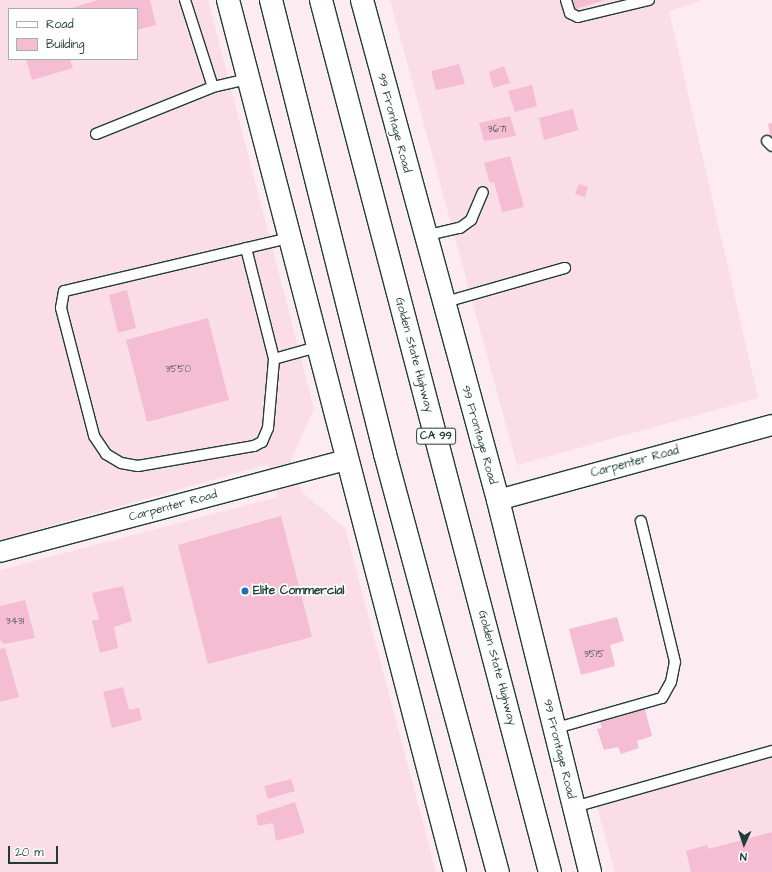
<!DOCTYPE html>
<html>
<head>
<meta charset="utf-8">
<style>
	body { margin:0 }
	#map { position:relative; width:772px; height:872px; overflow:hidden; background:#fcebf1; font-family:"Architects Daughter",sans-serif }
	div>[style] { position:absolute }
	.built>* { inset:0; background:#fadde7 }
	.building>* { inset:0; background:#f5bdd1 }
	.roads { filter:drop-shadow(1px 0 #1f3d34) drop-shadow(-1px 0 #1f3d34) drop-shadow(0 1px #1f3d34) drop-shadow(0 -1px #1f3d34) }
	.lane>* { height:10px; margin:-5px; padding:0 5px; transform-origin:5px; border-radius:5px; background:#fff }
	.street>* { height:20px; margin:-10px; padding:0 10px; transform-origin:10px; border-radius:10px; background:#fff }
	.secondary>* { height:22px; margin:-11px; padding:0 11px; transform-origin:11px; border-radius:11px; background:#fff }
	.highway>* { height:22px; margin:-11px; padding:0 11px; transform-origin:11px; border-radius:11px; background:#fff }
	.dots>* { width:11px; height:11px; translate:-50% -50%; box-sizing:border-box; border:2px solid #fff; border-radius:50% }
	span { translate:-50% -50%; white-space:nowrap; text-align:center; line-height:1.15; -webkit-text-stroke:3.5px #fff; paint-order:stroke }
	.number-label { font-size:10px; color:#545d5b }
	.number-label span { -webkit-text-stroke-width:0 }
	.shield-label span { padding:1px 3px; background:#fff; border:1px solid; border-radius:3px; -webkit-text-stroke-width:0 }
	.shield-label { font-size:11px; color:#1f3d34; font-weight:700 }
	.street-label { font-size:12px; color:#1f3d34 }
	.poi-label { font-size:12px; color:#1f3d34; font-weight:700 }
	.left { translate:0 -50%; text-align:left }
	.legend { position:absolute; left:8px; top:8px; width:130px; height:52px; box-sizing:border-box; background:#fff; border:1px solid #a5b1ae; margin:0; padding:5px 7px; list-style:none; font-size:12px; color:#1f3d34 }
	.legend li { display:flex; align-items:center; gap:8px; height:20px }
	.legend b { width:20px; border:1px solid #a5b1ae }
	.north { position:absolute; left:724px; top:824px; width:40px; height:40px; -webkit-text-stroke:3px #fff; paint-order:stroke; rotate:183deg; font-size:11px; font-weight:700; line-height:16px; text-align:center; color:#1f3d34 }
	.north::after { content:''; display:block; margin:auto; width:14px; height:18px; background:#1f3d34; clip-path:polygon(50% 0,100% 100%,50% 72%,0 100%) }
	.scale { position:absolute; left:8px; top:846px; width:50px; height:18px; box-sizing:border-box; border:2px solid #1f3d34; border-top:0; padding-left:5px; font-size:12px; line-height:14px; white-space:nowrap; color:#1f3d34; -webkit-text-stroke:3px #fff; paint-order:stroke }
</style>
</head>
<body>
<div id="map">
	<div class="built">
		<i style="clip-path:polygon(evenodd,0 0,208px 0,314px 409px,291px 459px,302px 492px,345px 528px,436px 872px,0 872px,0 570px,278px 497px,268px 464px,0 540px,0 0,9px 9px,137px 9px,137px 59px,9px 59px,9px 9px)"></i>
		<i style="clip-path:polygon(390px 0,703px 0,669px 11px,758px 398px,517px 465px)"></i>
		<i style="clip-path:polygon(772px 756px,772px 872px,615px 872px,595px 800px)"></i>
	</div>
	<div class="building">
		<i style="clip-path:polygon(98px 0,150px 0,156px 25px,137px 30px,137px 9px,68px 9px)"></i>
		<i style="clip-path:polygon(573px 0,605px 0,575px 9px)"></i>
		<i style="clip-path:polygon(26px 59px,70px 59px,73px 68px,32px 80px)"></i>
		<i style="clip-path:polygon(459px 64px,465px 84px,436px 90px,431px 71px)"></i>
		<i style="clip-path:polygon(504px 66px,510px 83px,493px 88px,489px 72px)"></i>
		<i style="clip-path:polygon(532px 85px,537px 106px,515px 112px,508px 91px)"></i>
		<i style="clip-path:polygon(573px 109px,578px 130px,544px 140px,539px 118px)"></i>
		<i style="clip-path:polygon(510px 116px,516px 136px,484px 141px,479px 123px)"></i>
		<i style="clip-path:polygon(772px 123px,772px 140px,771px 140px,768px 124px)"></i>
		<i style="clip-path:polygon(510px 156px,524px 207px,502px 212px,494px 182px,490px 183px,484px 163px)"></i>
		<i style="clip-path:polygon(579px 184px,588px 187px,585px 197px,575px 194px)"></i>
		<i style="clip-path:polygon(127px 290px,136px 328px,118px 333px,109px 295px)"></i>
		<i style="clip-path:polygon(208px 318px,229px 400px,147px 422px,126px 340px)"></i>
		<i style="clip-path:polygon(281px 516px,312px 637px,208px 664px,178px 545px)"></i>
		<i style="clip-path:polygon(123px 586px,132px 621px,114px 627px,118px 648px,100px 653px,92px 621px,99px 619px,92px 593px)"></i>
		<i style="clip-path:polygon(25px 600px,35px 638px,4px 644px,0 640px,0 606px)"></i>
		<i style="clip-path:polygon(617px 617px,624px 641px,610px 645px,615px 666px,581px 675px,569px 629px)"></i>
		<i style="clip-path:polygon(5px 648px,19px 697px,0 702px,0 649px)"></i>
		<i style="clip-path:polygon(123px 687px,129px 710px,139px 708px,142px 720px,112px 728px,103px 692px)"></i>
		<i style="clip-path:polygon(644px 706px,652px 736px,637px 741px,639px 748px,621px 754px,618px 747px,604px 750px,597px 729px,602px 728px,600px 722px)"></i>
		<i style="clip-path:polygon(291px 779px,295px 791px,268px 799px,264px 786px)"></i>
		<i style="clip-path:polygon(295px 802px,305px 833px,276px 841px,273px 823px,258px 826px,256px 815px)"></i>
		<i style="clip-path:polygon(772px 832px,772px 872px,691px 872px,686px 851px,707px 845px,708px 849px)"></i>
	</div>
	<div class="roads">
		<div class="lane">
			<i style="left:185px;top:0;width:91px;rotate:72.2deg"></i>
			<i style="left:566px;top:0;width:14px;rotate:73deg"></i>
			<i style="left:570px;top:13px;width:9px;rotate:27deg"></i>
			<i style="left:578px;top:17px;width:73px;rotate:-13.5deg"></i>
			<i style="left:96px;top:134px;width:126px;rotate:-21.9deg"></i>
			<i style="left:213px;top:87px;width:36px;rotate:-13deg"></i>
			<i style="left:767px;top:141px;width:7px;rotate:45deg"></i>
			<i style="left:424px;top:236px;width:37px;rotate:-13deg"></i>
			<i style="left:460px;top:228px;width:14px;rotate:-36deg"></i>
			<i style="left:471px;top:220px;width:30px;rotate:-67deg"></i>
			<i style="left:289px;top:238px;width:231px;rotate:166.7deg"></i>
			<i style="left:64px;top:291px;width:17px;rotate:100deg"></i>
			<i style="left:61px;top:308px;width:132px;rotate:75.5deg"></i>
			<i style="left:94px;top:436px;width:22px;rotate:56deg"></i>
			<i style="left:106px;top:454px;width:17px;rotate:31deg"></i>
			<i style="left:121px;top:463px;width:17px;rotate:10deg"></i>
			<i style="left:138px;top:466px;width:118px;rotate:-9.8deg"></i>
			<i style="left:254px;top:446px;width:9px;rotate:-27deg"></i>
			<i style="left:262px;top:442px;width:15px;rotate:-67deg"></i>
			<i style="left:268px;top:428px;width:69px;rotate:-85deg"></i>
			<i style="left:274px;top:359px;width:45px;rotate:-15.6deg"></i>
			<i style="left:246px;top:248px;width:114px;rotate:75.8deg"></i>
			<i style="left:442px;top:303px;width:128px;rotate:-15.9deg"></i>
			<i style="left:553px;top:729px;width:113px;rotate:-15.9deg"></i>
			<i style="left:662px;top:698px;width:18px;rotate:-61deg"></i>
			<i style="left:671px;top:682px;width:20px;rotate:-79deg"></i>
			<i style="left:675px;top:662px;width:145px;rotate:-103.6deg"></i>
			<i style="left:574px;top:807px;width:206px;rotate:-15.8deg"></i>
		</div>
		<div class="street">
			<i style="left:498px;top:500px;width:284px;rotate:-15.3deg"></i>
			<i style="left:0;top:552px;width:358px;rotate:-14.9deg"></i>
		</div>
		<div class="secondary">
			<i style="left:228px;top:0;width:901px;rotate:75.41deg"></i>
			<i style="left:362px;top:0;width:518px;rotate:74.78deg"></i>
			<i style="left:498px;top:500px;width:383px;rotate:76.1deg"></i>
		</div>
		<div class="highway">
			<i style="left:271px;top:0;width:468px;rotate:75.9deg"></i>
			<i style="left:385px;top:454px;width:433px;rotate:74.9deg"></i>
			<i style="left:321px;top:0;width:902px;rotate:75.29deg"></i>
		</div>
	</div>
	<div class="dots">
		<i style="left:245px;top:591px;background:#1f6fb2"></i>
	</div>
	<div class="number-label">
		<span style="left:497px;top:130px">3671</span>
		<span style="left:178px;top:370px">3550</span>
		<span style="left:15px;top:622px">3431</span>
		<span style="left:594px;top:655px">3515</span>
	</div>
	<div class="shield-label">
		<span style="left:436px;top:436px">CA 99</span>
	</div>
	<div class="street-label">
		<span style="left:394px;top:123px;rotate:75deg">99 Frontage Road</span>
		<span style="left:414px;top:355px;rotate:75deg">Golden State Highway</span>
		<span style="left:479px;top:435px;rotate:74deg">99 Frontage Road</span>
		<span style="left:635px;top:462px;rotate:-15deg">Carpenter Road</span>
		<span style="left:173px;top:506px;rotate:-15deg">Carpenter Road</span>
		<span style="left:497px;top:668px;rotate:75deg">Golden State Highway</span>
		<span style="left:559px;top:749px;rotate:76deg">99 Frontage Road</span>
	</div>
	<div class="poi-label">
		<span class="left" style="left:253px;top:591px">Elite Commercial</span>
	</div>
	<ul class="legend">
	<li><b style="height:5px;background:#fff"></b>Road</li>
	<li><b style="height:11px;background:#f5bdd1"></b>Building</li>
	</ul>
	<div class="north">N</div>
	<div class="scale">20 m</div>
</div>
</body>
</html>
